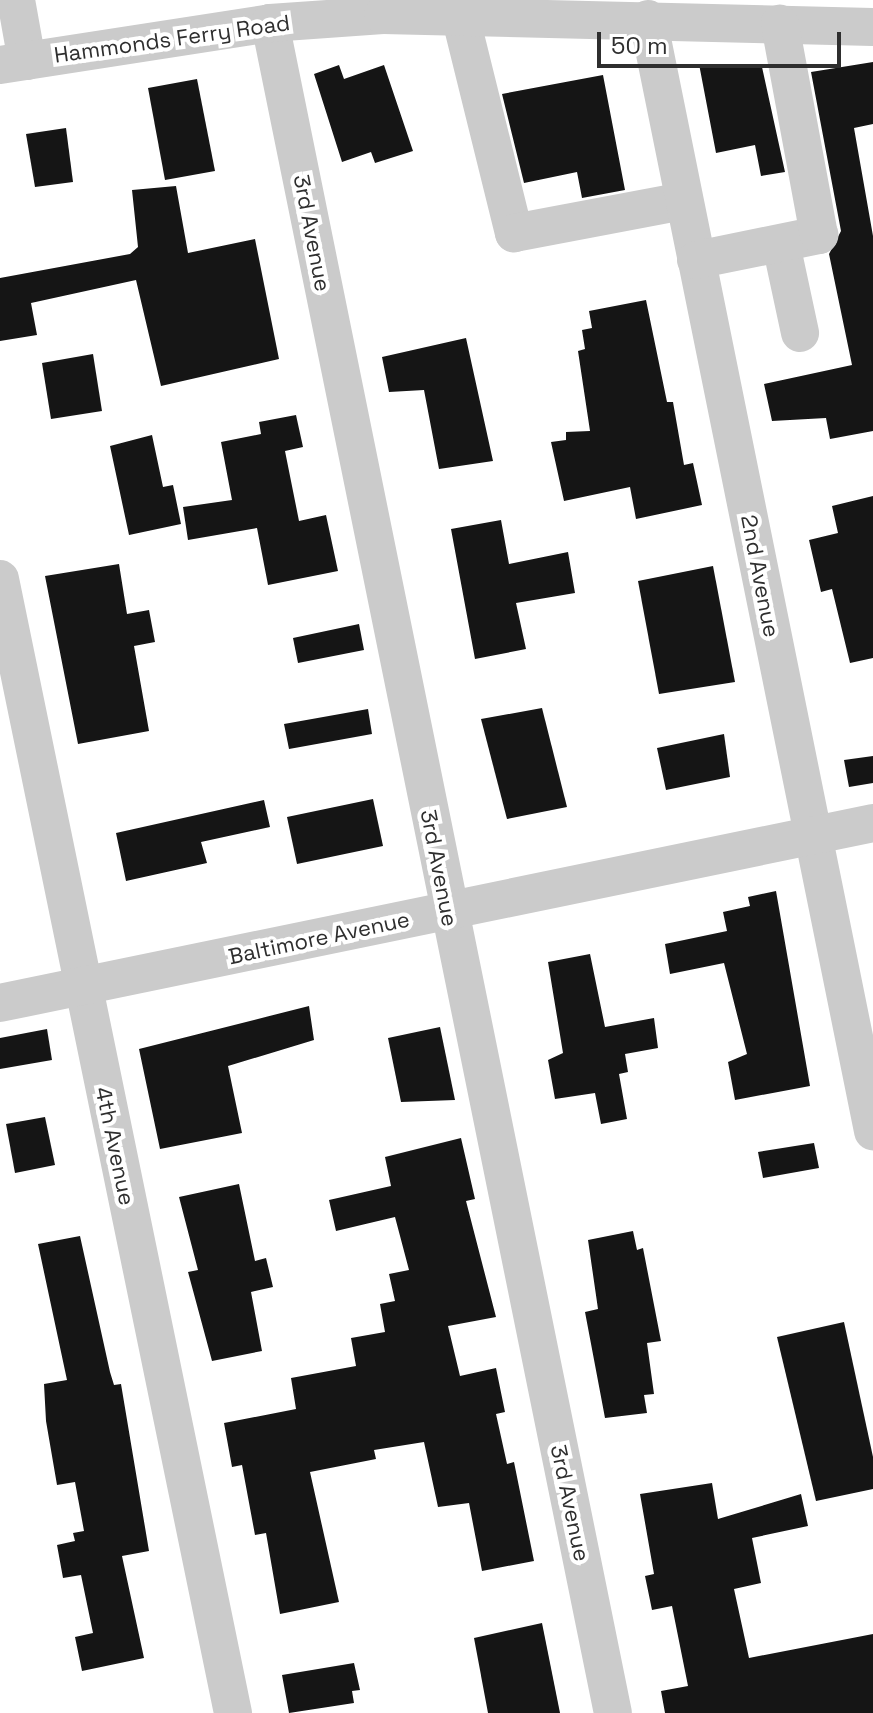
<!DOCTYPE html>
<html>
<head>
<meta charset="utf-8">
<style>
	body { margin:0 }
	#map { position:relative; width:873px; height:1713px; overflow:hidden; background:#fff; font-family:"Space Grotesk",sans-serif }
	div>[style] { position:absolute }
	.building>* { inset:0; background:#151515 }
	.minor>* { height:38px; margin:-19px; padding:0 19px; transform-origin:19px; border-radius:19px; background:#cbcbcb }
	span { translate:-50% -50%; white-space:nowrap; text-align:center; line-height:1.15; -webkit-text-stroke:8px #fff; paint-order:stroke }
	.street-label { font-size:22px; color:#2e2e2e }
	.scale { position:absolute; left:597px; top:32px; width:244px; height:36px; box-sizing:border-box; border:4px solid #2e2e2e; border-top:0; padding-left:10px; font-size:24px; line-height:28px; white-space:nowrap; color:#2e2e2e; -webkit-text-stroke:6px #fff; paint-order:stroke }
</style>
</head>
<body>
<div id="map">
	<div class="building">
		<i style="clip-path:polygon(873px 62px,873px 124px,854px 128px,873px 236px,873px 431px,830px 439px,826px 418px,772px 421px,764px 384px,852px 365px,829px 254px,841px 231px,811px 72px)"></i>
		<i style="clip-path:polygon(699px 64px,762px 67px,785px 172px,761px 176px,755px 145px,716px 153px)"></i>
		<i style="clip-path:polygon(339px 65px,344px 79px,384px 65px,413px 151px,375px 163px,371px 152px,342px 162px,314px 74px)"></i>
		<i style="clip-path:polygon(603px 75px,625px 190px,582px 198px,577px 172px,524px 183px,502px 94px)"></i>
		<i style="clip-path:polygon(197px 79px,215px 171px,165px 180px,148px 88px)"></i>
		<i style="clip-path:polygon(66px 128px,73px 182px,35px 187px,26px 134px)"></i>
		<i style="clip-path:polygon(176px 186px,188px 253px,255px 239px,279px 359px,161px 386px,136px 280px,31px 303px,37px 335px,0 341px,0 278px,130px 254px,138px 247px,132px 190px)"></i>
		<i style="clip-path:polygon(646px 300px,667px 402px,673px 402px,684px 465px,693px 463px,702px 505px,636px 519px,630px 487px,564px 501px,551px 442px,566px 440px,566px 432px,590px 431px,578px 351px,585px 349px,582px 330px,592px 328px,589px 311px)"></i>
		<i style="clip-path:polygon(466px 338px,493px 461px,439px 469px,424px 390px,389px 392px,382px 357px)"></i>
		<i style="clip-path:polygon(93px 354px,102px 411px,51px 419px,42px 363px)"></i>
		<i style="clip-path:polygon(296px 415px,303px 447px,285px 451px,299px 521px,326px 515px,338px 571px,268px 585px,257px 528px,188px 540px,183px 507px,232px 500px,221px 442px,261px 434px,259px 422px)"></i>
		<i style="clip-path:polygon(152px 435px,163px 487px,173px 485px,181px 524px,129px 535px,110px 446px)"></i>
		<i style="clip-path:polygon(873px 496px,873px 658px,850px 663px,832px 589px,821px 592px,809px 540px,838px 533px,832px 506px)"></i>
		<i style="clip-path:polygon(501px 520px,509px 564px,568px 552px,575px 593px,516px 603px,526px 649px,475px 659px,451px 529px)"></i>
		<i style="clip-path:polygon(119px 564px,127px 614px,149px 610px,155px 642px,134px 646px,149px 731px,78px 744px,45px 576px)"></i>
		<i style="clip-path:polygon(713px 566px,735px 682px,659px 694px,638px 581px)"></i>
		<i style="clip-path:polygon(359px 624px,364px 650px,298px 663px,293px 638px)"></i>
		<i style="clip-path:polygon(542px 708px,567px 807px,507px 819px,481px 719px)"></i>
		<i style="clip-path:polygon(368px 709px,372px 734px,289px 749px,284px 724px)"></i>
		<i style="clip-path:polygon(724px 734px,730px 777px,666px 790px,657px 748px)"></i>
		<i style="clip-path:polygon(873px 756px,873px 783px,849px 787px,844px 760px)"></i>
		<i style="clip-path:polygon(373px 799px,383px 846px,297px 864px,287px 817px)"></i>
		<i style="clip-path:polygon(264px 800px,270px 827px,201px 842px,207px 863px,126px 881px,116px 833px)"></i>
		<i style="clip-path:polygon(776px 891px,810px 1086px,735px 1100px,728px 1062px,747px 1054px,724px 963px,670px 974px,665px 944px,727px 931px,723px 912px,750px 906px,748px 897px)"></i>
		<i style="clip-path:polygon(590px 954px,605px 1027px,654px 1018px,658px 1048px,625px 1054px,628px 1072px,619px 1074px,627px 1119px,601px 1124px,595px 1093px,555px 1099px,548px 1060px,563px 1053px,548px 962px)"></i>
		<i style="clip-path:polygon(309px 1006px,314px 1040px,228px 1066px,242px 1133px,160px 1149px,139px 1049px)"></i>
		<i style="clip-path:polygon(440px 1027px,455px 1100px,401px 1102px,388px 1038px)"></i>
		<i style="clip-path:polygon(47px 1029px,52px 1060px,0 1069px,0 1038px)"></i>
		<i style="clip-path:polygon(45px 1117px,55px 1165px,15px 1173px,6px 1124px)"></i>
		<i style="clip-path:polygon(461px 1138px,475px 1199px,466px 1201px,496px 1317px,448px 1326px,460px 1376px,496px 1368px,505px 1412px,496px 1414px,507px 1464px,514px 1462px,534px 1561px,482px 1571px,469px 1503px,438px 1507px,424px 1442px,374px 1450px,376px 1459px,310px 1472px,339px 1602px,280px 1614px,266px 1533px,255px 1535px,242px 1465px,232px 1467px,224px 1423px,296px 1409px,291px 1378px,356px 1366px,351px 1338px,385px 1332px,380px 1304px,395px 1301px,389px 1274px,409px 1270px,395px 1217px,336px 1231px,329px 1200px,391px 1186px,385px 1157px)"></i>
		<i style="clip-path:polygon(814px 1143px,819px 1168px,763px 1178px,758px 1152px)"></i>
		<i style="clip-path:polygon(239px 1184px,255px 1261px,266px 1258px,273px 1287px,251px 1292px,262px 1351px,212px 1361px,188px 1272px,198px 1270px,179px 1197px)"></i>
		<i style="clip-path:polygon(633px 1231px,637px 1250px,643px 1248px,661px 1341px,647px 1343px,654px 1394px,644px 1395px,647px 1413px,605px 1418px,585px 1312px,598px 1309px,588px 1240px)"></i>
		<i style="clip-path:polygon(80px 1236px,110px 1372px,114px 1385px,121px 1384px,149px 1551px,122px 1556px,144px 1658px,82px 1671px,75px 1637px,93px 1633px,81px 1575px,63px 1578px,57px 1545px,75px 1541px,73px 1533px,84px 1531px,75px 1482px,57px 1485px,46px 1421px,44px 1384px,67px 1380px,38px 1244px)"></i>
		<i style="clip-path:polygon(844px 1322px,873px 1457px,873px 1489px,816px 1501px,777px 1337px)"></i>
		<i style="clip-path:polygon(712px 1483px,718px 1519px,801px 1494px,808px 1526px,752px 1538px,761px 1583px,734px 1589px,749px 1658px,873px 1634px,873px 1713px,665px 1713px,661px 1691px,688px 1686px,672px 1606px,652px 1610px,645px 1576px,654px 1574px,640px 1494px)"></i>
		<i style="clip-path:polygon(542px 1623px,560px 1713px,488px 1713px,474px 1638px)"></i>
		<i style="clip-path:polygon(354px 1663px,360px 1690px,352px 1691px,354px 1703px,289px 1713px,282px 1675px)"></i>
	</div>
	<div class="minor">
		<i style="left:16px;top:0;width:62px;rotate:79.8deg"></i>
		<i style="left:460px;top:15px;width:225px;rotate:76.1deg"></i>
		<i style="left:514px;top:233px;width:173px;rotate:-10.7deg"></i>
		<i style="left:648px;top:19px;width:1135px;rotate:78.56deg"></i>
		<i style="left:270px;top:23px;width:1724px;rotate:78.53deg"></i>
		<i style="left:0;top:65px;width:273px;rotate:-8.8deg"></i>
		<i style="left:270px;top:23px;width:113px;rotate:-4deg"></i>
		<i style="left:383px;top:15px;width:490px;rotate:1.4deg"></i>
		<i style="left:781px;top:244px;width:91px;rotate:77.9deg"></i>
		<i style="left:696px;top:260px;width:126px;rotate:-11.5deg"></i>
		<i style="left:819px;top:235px;width:215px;rotate:-100.5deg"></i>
		<i style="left:0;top:579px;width:1158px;rotate:78.39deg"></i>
		<i style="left:0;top:1003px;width:891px;rotate:-11.65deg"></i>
	</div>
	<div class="street-label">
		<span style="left:172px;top:39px;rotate:-8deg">Hammonds Ferry Road</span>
		<span style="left:312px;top:233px;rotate:79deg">3rd Avenue</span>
		<span style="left:760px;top:576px;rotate:79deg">2nd Avenue</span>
		<span style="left:439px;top:868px;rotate:79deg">3rd Avenue</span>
		<span style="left:319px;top:938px;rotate:-12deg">Baltimore Avenue</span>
		<span style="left:115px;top:1146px;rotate:78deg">4th Avenue</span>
		<span style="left:570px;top:1503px;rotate:78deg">3rd Avenue</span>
	</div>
	<div class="scale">50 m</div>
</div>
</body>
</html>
